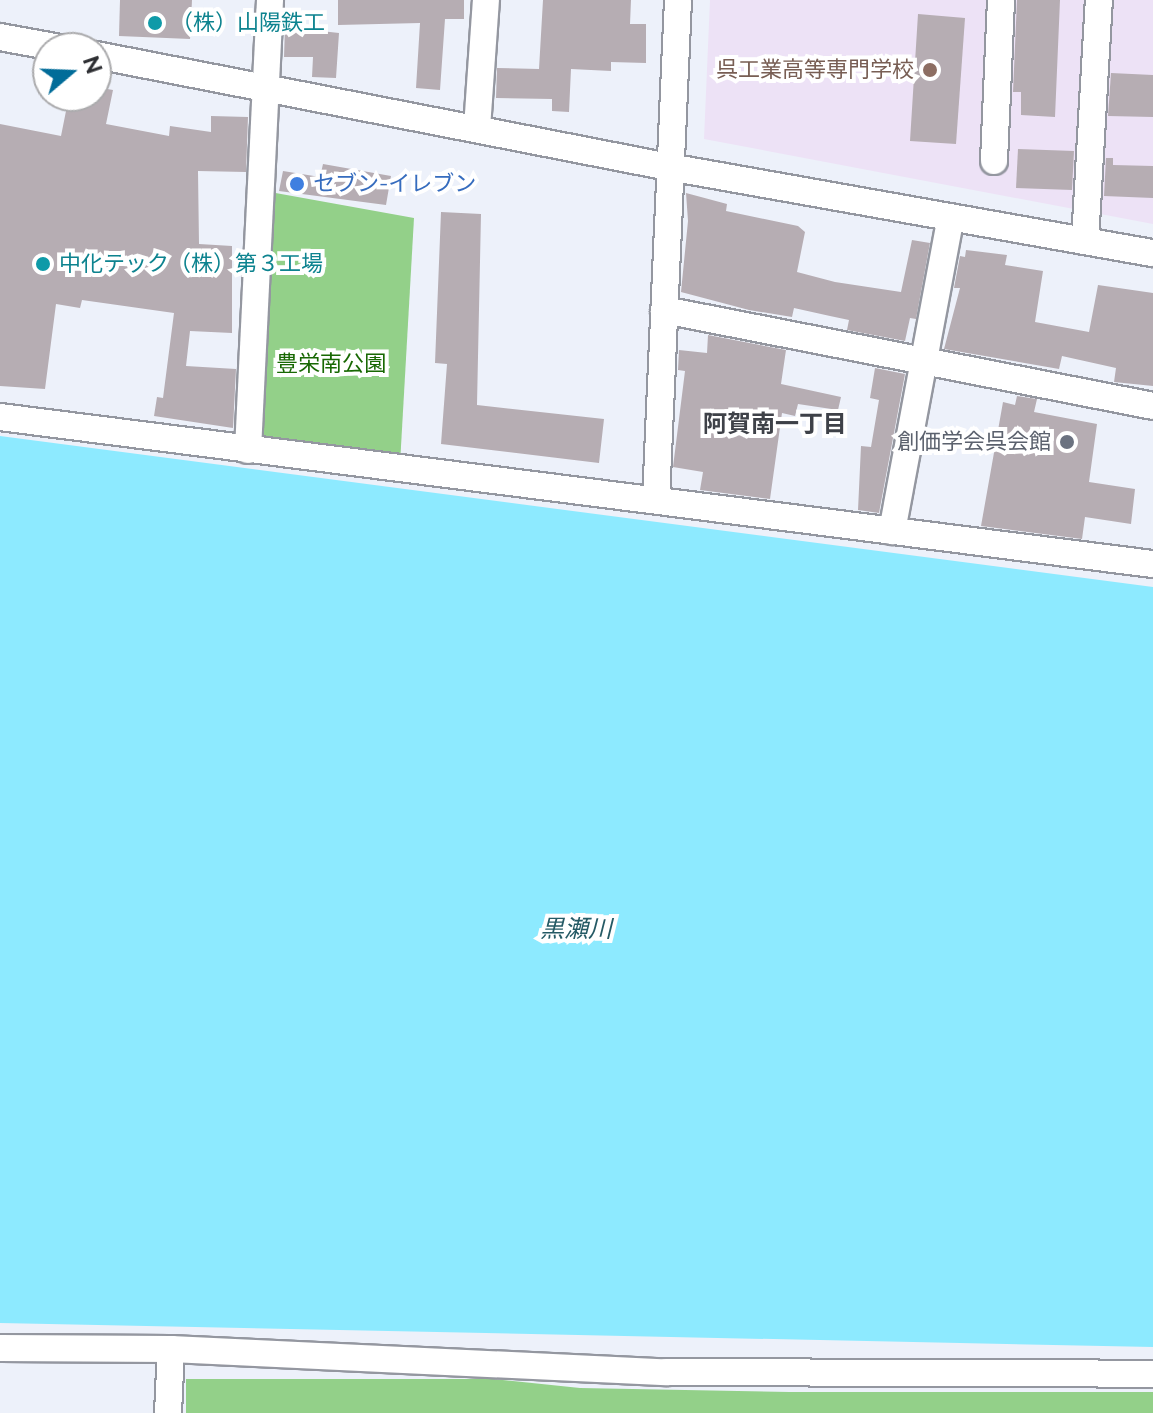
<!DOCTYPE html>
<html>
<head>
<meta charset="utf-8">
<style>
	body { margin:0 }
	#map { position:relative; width:1153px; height:1413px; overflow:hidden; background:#edf1fa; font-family:Raleway,"Noto Sans JP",sans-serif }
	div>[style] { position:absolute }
	.education>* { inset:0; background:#ede2f6 }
	.green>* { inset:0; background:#93d089 }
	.water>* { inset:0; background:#8deaff }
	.building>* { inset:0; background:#b6adb3 }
	.roads { filter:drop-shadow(2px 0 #9497a0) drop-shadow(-2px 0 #9497a0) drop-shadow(0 2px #9497a0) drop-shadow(0 -2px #9497a0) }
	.minor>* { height:26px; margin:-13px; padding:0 13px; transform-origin:13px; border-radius:13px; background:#fff }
	.dots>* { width:22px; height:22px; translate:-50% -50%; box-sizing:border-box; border:4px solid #fff; border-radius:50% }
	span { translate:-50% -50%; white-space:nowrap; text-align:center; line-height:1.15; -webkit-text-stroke:8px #fff; paint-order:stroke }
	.culture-label { font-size:22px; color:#0d838f }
	.left { translate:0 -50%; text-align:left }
	.education-label { font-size:22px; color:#785e54 }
	.right { translate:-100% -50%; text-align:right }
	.shop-label { font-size:22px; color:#366cbe }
	.park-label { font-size:22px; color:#186803 }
	.worship-label { font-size:22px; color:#5b616d }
	.neighbourhood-label { font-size:24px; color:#3e4148; font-weight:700 }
	.water-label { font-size:24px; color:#255a65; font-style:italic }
	.north { position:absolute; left:32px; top:32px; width:80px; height:80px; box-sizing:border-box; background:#fff; border:2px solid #ababad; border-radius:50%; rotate:71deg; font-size:22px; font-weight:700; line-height:32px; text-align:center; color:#2d2e32 }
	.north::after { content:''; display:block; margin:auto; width:28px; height:36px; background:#016c99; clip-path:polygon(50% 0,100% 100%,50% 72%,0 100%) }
</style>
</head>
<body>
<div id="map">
	<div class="education">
		<i style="clip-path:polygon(710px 0,1153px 0,1153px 224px,704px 139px)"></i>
	</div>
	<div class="green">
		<i style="clip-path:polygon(270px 192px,414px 218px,400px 464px,267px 445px,252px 424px)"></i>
		<i style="clip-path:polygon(186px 1379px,493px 1379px,580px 1388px,789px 1392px,1153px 1392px,1153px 1413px,186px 1413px)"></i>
	</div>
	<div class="water">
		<i style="clip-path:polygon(0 436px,1153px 587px,1153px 1347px,0 1323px)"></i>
	</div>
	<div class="building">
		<i style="clip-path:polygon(120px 0,192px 0,190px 39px,119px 36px)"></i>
		<i style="clip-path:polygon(338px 0,464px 0,464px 19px,445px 19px,440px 90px,416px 88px,420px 23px,338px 25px)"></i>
		<i style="clip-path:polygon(543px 0,631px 0,630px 24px,646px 24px,646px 63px,611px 62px,611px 71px,571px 69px,569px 112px,552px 111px,552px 99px,496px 98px,497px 68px,539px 69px)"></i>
		<i style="clip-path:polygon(1017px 0,1060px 0,1055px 117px,1021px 115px,1021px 92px,1013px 92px)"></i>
		<i style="clip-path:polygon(918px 14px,965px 18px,956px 144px,910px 141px)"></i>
		<i style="clip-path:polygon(285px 27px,339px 33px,336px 78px,312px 77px,313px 57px,284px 57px)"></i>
		<i style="clip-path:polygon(1111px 73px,1153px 75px,1153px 117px,1108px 116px)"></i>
		<i style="clip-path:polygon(96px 87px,113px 90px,106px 124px,169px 136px,170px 126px,211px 132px,211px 116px,248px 117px,246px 172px,198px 171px,199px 244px,232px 246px,232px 333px,190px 331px,186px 366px,236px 369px,233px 428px,154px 416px,157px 397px,163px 398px,174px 313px,82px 300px,80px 308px,56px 304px,45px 389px,0 386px,0 124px,61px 136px,69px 96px,96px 96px)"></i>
		<i style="clip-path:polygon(1018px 149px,1074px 151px,1072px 190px,1016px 188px)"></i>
		<i style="clip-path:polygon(1106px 158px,1113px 158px,1113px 165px,1153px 166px,1153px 198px,1104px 196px)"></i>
		<i style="clip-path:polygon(323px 164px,391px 176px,386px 205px,279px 191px,283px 171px,320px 177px)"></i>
		<i style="clip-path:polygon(686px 193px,727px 204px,726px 211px,798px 226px,805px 232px,797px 272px,835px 282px,901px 292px,912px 240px,930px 243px,916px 319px,910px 318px,905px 341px,847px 330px,849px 320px,830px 316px,794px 308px,792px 317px,749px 310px,681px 292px,688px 221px)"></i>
		<i style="clip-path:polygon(441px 212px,481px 214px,477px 405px,604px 419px,599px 463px,441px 444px,447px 364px,435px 363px)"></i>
		<i style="clip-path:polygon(966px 250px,1007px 255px,1005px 265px,1043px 271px,1035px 322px,1089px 332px,1098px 285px,1153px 293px,1153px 386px,1114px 382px,1116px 368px,1062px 356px,1059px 369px,944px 349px,960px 288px,954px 288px,960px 256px,965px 257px)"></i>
		<i style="clip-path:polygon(708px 335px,786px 350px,781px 384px,841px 397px,838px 410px,798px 404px,795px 416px,782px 413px,770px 499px,700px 490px,703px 472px,673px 467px,685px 371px,678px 370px,679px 350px,707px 353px)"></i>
		<i style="clip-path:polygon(875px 368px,905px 374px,879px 513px,858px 510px,861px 446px,871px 447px,879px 400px,870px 398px)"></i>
		<i style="clip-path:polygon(1017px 396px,1037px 399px,1034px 412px,1097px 424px,1089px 482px,1135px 489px,1131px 524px,1085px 517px,1082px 539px,981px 526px,1003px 402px,1015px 405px)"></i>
	</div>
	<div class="roads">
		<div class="minor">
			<i style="left:0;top:37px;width:61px;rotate:10.4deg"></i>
			<i style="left:96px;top:55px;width:584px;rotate:11.06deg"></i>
			<i style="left:669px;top:167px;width:492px;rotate:10.1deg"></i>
			<i style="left:477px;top:128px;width:128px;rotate:-86deg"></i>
			<i style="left:994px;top:161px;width:161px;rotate:-87.5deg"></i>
			<i style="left:1085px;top:241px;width:241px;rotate:-86.7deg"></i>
			<i style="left:664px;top:310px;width:498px;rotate:11.1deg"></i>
			<i style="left:0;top:417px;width:1162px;rotate:7.27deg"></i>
			<i style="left:248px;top:450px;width:451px;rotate:-87.2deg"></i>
			<i style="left:656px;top:500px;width:500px;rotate:-87.48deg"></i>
			<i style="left:892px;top:531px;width:319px;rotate:-79.4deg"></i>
			<i style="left:0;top:1348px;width:171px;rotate:0.3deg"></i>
			<i style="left:171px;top:1349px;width:496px;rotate:2.7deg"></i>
			<i style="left:666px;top:1372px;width:487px;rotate:0.2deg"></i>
			<i style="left:168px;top:1413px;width:64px;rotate:-87.3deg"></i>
		</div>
	</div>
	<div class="dots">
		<i style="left:155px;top:23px;background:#0f9aa8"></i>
		<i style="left:930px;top:70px;background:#8d6e63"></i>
		<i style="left:297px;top:184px;background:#3f7fe0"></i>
		<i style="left:43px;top:264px;background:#0f9aa8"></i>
		<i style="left:1067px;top:442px;background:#6b7280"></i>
	</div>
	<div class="culture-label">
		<span class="left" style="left:171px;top:23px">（株）山陽鉄工</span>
		<span class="left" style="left:59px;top:264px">中化テック（株）第３工場</span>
	</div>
	<div class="education-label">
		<span class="right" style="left:914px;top:70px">呉工業高等専門学校</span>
	</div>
	<div class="shop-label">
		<span class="left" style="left:313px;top:184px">セブン-イレブン</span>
	</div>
	<div class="park-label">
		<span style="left:331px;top:364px">豊栄南公園</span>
	</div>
	<div class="worship-label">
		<span class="right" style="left:1051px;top:442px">創価学会呉会館</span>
	</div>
	<div class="neighbourhood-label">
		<span style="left:775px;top:424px">阿賀南一丁目</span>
	</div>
	<div class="water-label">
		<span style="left:576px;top:929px">黒瀬川</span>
	</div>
	<div class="north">N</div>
</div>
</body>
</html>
